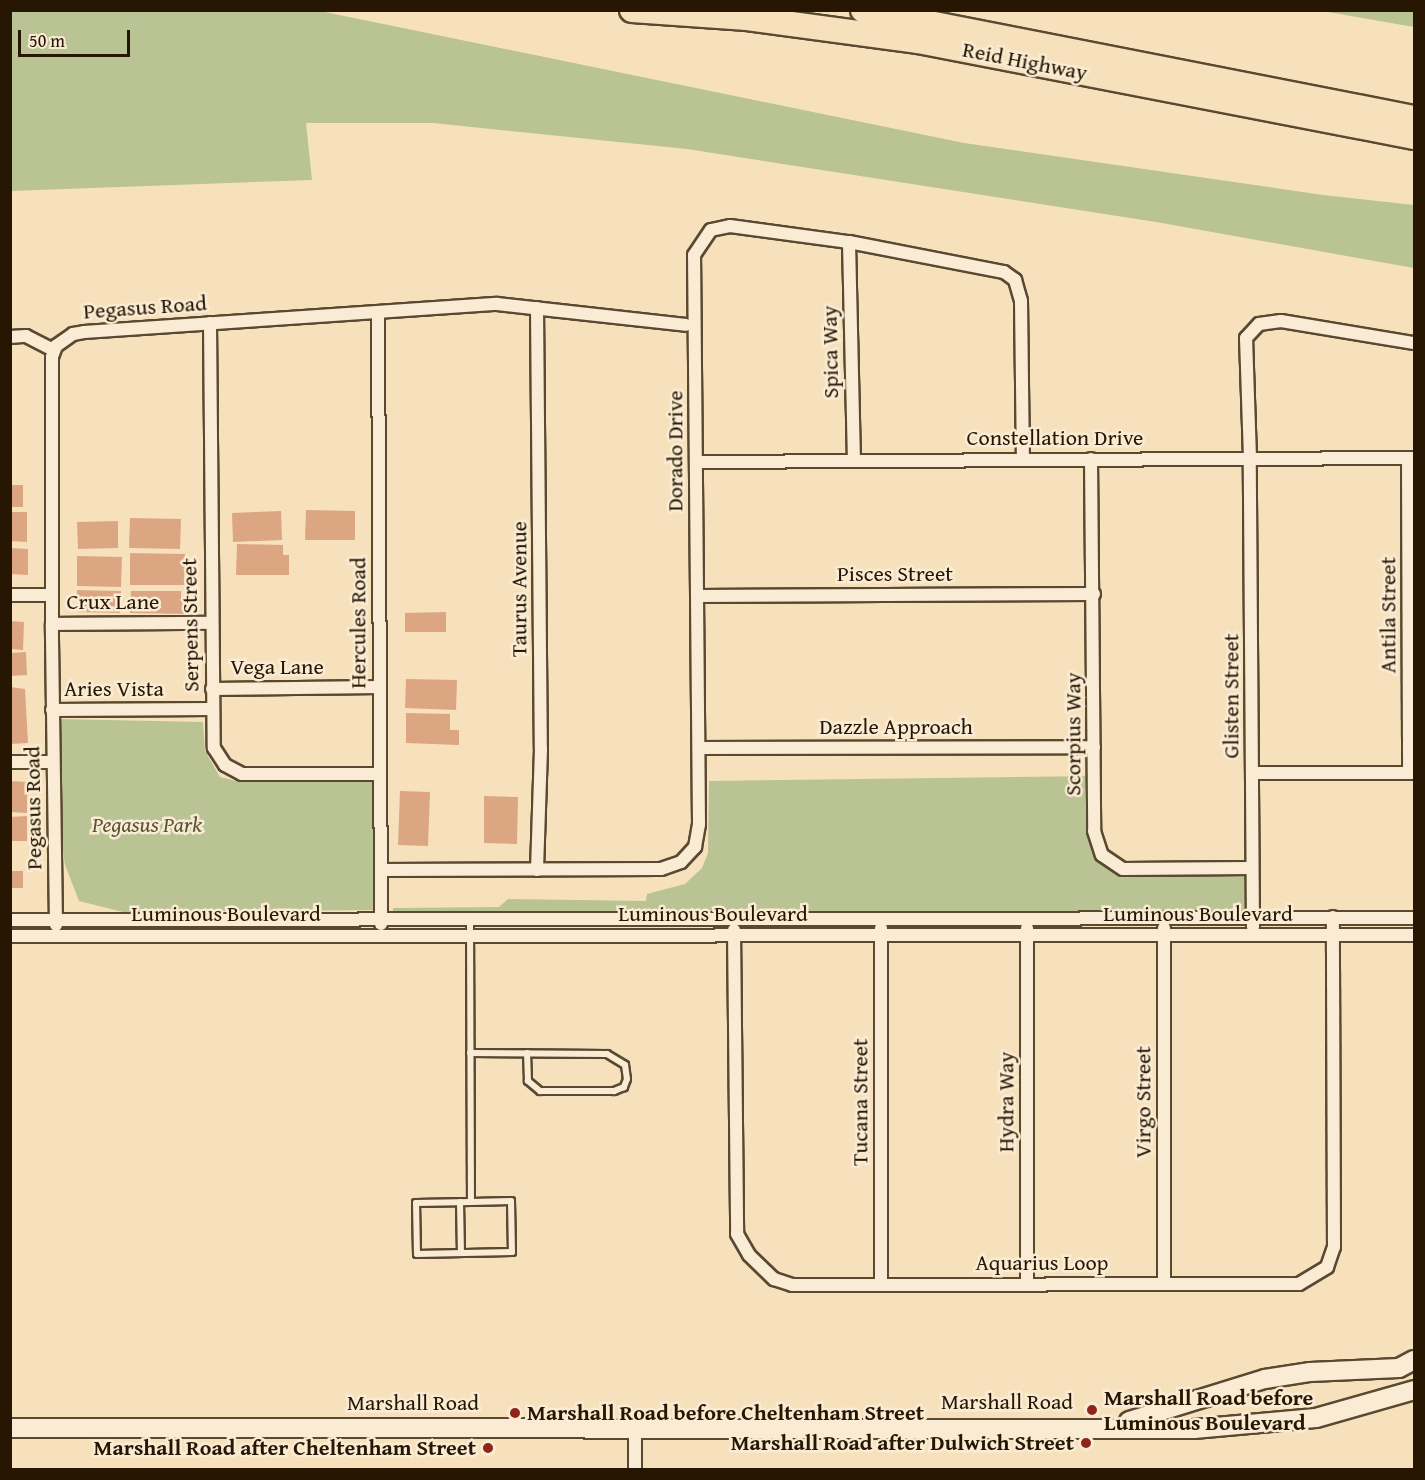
<!DOCTYPE html>
<html>
<head>
<meta charset="utf-8">
<style>
	body { margin:0 }
	#map { position:relative; width:1425px; height:1480px; overflow:hidden; background:#f7e1bd; font-family:"Gentium Book Plus",serif }
	div>[style] { position:absolute }
	.green>* { inset:0; background:#bac393 }
	.building>* { inset:0; background:#dca683 }
	.roads { filter:drop-shadow(2px 0 #5a4931) drop-shadow(-2px 0 #5a4931) drop-shadow(0 2px #5a4931) drop-shadow(0 -2px #5a4931) }
	.lane>* { height:6px; margin:-3px; padding:0 3px; transform-origin:3px; border-radius:3px; background:#faecd4 }
	.street>* { height:12px; margin:-6px; padding:0 6px; transform-origin:6px; border-radius:6px; background:#faecd4 }
	.secondary>* { height:18px; margin:-9px; padding:0 9px; transform-origin:9px; border-radius:9px; background:#faecd4 }
	.highway>* { height:24px; margin:-12px; padding:0 12px; transform-origin:12px; border-radius:12px; background:#f7e1bd }
	.dots>* { width:16px; height:16px; translate:-50% -50%; box-sizing:border-box; border:3px solid #faecd4; border-radius:50% }
	span { translate:-50% -50%; white-space:nowrap; text-align:center; line-height:1.15; -webkit-text-stroke:5px #faecd4; paint-order:stroke }
	.street-label { font-size:22px; color:#261602 }
	.park-label { font-size:22px; color:#5a5335; font-style:italic }
	.poi-label { font-size:22px; color:#261602; font-weight:700 }
	.left { translate:0 -50%; text-align:left }
	.right { translate:-100% -50%; text-align:right }
	.frame { position:absolute; inset:0; border:12px solid #261602; pointer-events:none }
	.scale { position:absolute; left:18px; top:30px; width:112px; height:27px; box-sizing:border-box; border:3px solid #261602; border-top:0; padding-left:8px; font-size:18px; line-height:21px; white-space:nowrap; color:#261602; -webkit-text-stroke:4px #faecd4; paint-order:stroke }
</style>
</head>
<body>
<div id="map">
	<div class="green">
		<i style="clip-path:polygon(10px 11px,320px 11px,964px 143px,1323px 195px,1414px 205px,1414px 268px,1156px 222px,687px 149px,433px 123px,306px 123px,312px 180px,11px 191px)"></i>
		<i style="clip-path:polygon(1322px 11px,1414px 11px,1414px 27px)"></i>
		<i style="clip-path:polygon(58px 719px,203px 722px,205px 751px,220px 777px,240px 782px,372px 782px,375px 910px,123px 912px,79px 901px,65px 865px,60px 831px)"></i>
		<i style="clip-path:polygon(1094px 776px,1102px 855px,1123px 869px,1251px 868px,1252px 919px,393px 919px,393px 908px,499px 907px,508px 899px,646px 901px,647px 894px,685px 884px,702px 868px,708px 853px,709px 781px)"></i>
	</div>
	<div class="building">
		<i style="clip-path:polygon(10px 485px,23px 485px,23px 507px,10px 507px)"></i>
		<i style="clip-path:polygon(306px 510px,355px 511px,355px 540px,305px 540px)"></i>
		<i style="clip-path:polygon(281px 511px,282px 540px,233px 542px,232px 513px)"></i>
		<i style="clip-path:polygon(10px 512px,27px 512px,27px 542px,10px 541px)"></i>
		<i style="clip-path:polygon(130px 518px,181px 519px,180px 549px,129px 548px)"></i>
		<i style="clip-path:polygon(118px 521px,118px 548px,78px 549px,77px 522px)"></i>
		<i style="clip-path:polygon(237px 544px,283px 545px,283px 555px,289px 555px,289px 575px,236px 575px)"></i>
		<i style="clip-path:polygon(10px 548px,28px 549px,28px 575px,10px 574px)"></i>
		<i style="clip-path:polygon(130px 553px,185px 554px,184px 585px,130px 585px)"></i>
		<i style="clip-path:polygon(77px 556px,122px 557px,121px 587px,77px 586px)"></i>
		<i style="clip-path:polygon(77px 590px,121px 591px,120px 613px,77px 612px)"></i>
		<i style="clip-path:polygon(131px 591px,181px 591px,181px 600px,187px 600px,187px 614px,130px 613px)"></i>
		<i style="clip-path:polygon(446px 612px,446px 632px,405px 632px,405px 613px)"></i>
		<i style="clip-path:polygon(10px 621px,24px 622px,23px 650px,10px 649px)"></i>
		<i style="clip-path:polygon(26px 652px,27px 675px,10px 676px,10px 653px)"></i>
		<i style="clip-path:polygon(406px 679px,457px 680px,456px 710px,405px 708px)"></i>
		<i style="clip-path:polygon(10px 687px,25px 689px,28px 743px,10px 744px)"></i>
		<i style="clip-path:polygon(406px 713px,450px 714px,450px 730px,459px 730px,459px 745px,406px 743px)"></i>
		<i style="clip-path:polygon(10px 781px,27px 782px,27px 813px,10px 812px)"></i>
		<i style="clip-path:polygon(400px 791px,430px 792px,428px 846px,398px 845px)"></i>
		<i style="clip-path:polygon(484px 796px,518px 797px,517px 844px,484px 843px)"></i>
		<i style="clip-path:polygon(27px 816px,27px 841px,10px 841px,10px 817px)"></i>
		<i style="clip-path:polygon(10px 871px,23px 871px,23px 888px,10px 888px)"></i>
	</div>
	<div class="roads">
		<div class="lane">
			<i style="left:470px;top:919px;width:283px;rotate:89.8deg"></i>
			<i style="left:471px;top:1202px;width:40px;rotate:-1.4deg"></i>
			<i style="left:511px;top:1201px;width:51px;rotate:88.9deg"></i>
			<i style="left:512px;top:1252px;width:95px;rotate:178.8deg"></i>
			<i style="left:417px;top:1254px;width:51px;rotate:-91.1deg"></i>
			<i style="left:416px;top:1203px;width:55px;rotate:-1deg"></i>
			<i style="left:470px;top:1053px;width:137px;rotate:0.4deg"></i>
			<i style="left:607px;top:1054px;width:21px;rotate:31deg"></i>
			<i style="left:625px;top:1065px;width:14px;rotate:82deg"></i>
			<i style="left:627px;top:1079px;width:9px;rotate:111deg"></i>
			<i style="left:624px;top:1087px;width:11px;rotate:158deg"></i>
			<i style="left:614px;top:1091px;width:74px;rotate:180deg"></i>
			<i style="left:540px;top:1091px;width:16px;rotate:-140deg"></i>
			<i style="left:528px;top:1081px;width:28px;rotate:-92deg"></i>
			<i style="left:460px;top:1202px;width:51px;rotate:88.9deg"></i>
		</div>
		<div class="street">
			<i style="left:849px;top:242px;width:219px;rotate:88.7deg"></i>
			<i style="left:537px;top:308px;width:441px;rotate:89.5deg"></i>
			<i style="left:541px;top:749px;width:121px;rotate:91.9deg"></i>
			<i style="left:378px;top:312px;width:612px;rotate:89.72deg"></i>
			<i style="left:210px;top:323px;width:425px;rotate:89.5deg"></i>
			<i style="left:214px;top:748px;width:20px;rotate:57deg"></i>
			<i style="left:225px;top:765px;width:19px;rotate:28deg"></i>
			<i style="left:242px;top:774px;width:138px"></i>
			<i style="left:10px;top:337px;width:16px;rotate:-4deg"></i>
			<i style="left:26px;top:336px;width:31px;rotate:27deg"></i>
			<i style="left:1408px;top:458px;width:315px;rotate:89.8deg"></i>
			<i style="left:1091px;top:459px;width:372px;rotate:89.5deg"></i>
			<i style="left:1094px;top:831px;width:25px;rotate:72deg"></i>
			<i style="left:1102px;top:855px;width:25px;rotate:34deg"></i>
			<i style="left:1123px;top:869px;width:128px;rotate:-0.4deg"></i>
			<i style="left:696px;top:462px;width:718px;rotate:-0.32deg"></i>
			<i style="left:10px;top:595px;width:42px"></i>
			<i style="left:697px;top:596px;width:397px;rotate:-0.3deg"></i>
			<i style="left:52px;top:624px;width:158px;rotate:-0.4deg"></i>
			<i style="left:212px;top:689px;width:168px;rotate:-0.7deg"></i>
			<i style="left:52px;top:710px;width:160px;rotate:-0.4deg"></i>
			<i style="left:699px;top:748px;width:395px;rotate:-0.1deg"></i>
			<i style="left:10px;top:762px;width:43px"></i>
			<i style="left:1252px;top:773px;width:162px"></i>
			<i style="left:381px;top:870px;width:280px;rotate:-0.2deg"></i>
			<i style="left:661px;top:869px;width:21px;rotate:-19deg"></i>
			<i style="left:681px;top:862px;width:21px;rotate:-47deg"></i>
			<i style="left:695px;top:847px;width:23px;rotate:-80deg"></i>
			<i style="left:699px;top:824px;width:569px;rotate:-90.5deg"></i>
			<i style="left:694px;top:255px;width:30px;rotate:-56deg"></i>
			<i style="left:711px;top:230px;width:19px;rotate:-12deg"></i>
			<i style="left:730px;top:226px;width:120px;rotate:7.7deg"></i>
			<i style="left:849px;top:242px;width:158px;rotate:11deg"></i>
			<i style="left:1004px;top:272px;width:14px;rotate:36deg"></i>
			<i style="left:1015px;top:280px;width:22px;rotate:74deg"></i>
			<i style="left:1021px;top:301px;width:159px;rotate:89.3deg"></i>
			<i style="left:10px;top:920px;width:1404px;rotate:-0.08deg"></i>
			<i style="left:56px;top:925px;width:301px;rotate:-90.8deg"></i>
			<i style="left:52px;top:624px;width:267px;rotate:-90deg"></i>
			<i style="left:52px;top:357px;width:12px;rotate:-70deg"></i>
			<i style="left:56px;top:346px;width:21px;rotate:-35deg"></i>
			<i style="left:73px;top:334px;width:11px;rotate:-10deg"></i>
			<i style="left:84px;top:332px;width:414px;rotate:-3.9deg"></i>
			<i style="left:497px;top:304px;width:190px;rotate:6.3deg"></i>
			<i style="left:1253px;top:927px;width:469px;rotate:-90.4deg"></i>
			<i style="left:1250px;top:458px;width:120px;rotate:-91.9deg"></i>
			<i style="left:1246px;top:338px;width:19px;rotate:-47deg"></i>
			<i style="left:1259px;top:324px;width:22px;rotate:-8deg"></i>
			<i style="left:1281px;top:321px;width:135px;rotate:9.4deg"></i>
			<i style="left:881px;top:928px;width:355px;rotate:90deg"></i>
			<i style="left:1027px;top:928px;width:356px;rotate:90deg"></i>
			<i style="left:734px;top:930px;width:304px;rotate:89.4deg"></i>
			<i style="left:737px;top:1234px;width:24px;rotate:60deg"></i>
			<i style="left:749px;top:1255px;width:35px;rotate:44deg"></i>
			<i style="left:774px;top:1279px;width:19px;rotate:18deg"></i>
			<i style="left:792px;top:1285px;width:507px;rotate:-0.11deg"></i>
			<i style="left:1299px;top:1284px;width:33px;rotate:-31deg"></i>
			<i style="left:1327px;top:1267px;width:21px;rotate:-71deg"></i>
			<i style="left:1334px;top:1247px;width:330px;rotate:-90.2deg"></i>
			<i style="left:10px;top:936px;width:1404px;rotate:-0.04deg"></i>
			<i style="left:1164px;top:1284px;width:356px;rotate:-90deg"></i>
			<i style="left:635px;top:1470px;width:44px;rotate:-90deg"></i>
		</div>
		<div class="secondary">
			<i style="left:1129px;top:1421px;width:142px;rotate:-17.2deg"></i>
			<i style="left:1265px;top:1379px;width:46px;rotate:-8.8deg"></i>
			<i style="left:1310px;top:1372px;width:89px;rotate:-2.6deg"></i>
			<i style="left:1399px;top:1368px;width:17px;rotate:-28deg"></i>
			<i style="left:10px;top:1428px;width:1184px;rotate:0.05deg"></i>
			<i style="left:1194px;top:1429px;width:122px;rotate:-5.2deg"></i>
			<i style="left:1316px;top:1418px;width:102px;rotate:-15.9deg"></i>
		</div>
		<div class="highway">
			<i style="left:632px;top:10px;width:115px;rotate:4deg"></i>
			<i style="left:747px;top:18px;width:173px;rotate:7.7deg"></i>
			<i style="left:918px;top:41px;width:505px;rotate:10.95deg"></i>
			<i style="left:863px;top:10px;width:561px;rotate:11.09deg"></i>
		</div>
	</div>
	<div class="dots">
		<i style="left:1092px;top:1410px;background:#8f2418"></i>
		<i style="left:515px;top:1413px;background:#8f2418"></i>
		<i style="left:1086px;top:1443px;background:#8f2418"></i>
		<i style="left:488px;top:1448px;background:#8f2418"></i>
	</div>
	<div class="street-label">
		<span style="left:1025px;top:61px;rotate:11deg">Reid Highway</span>
		<span style="left:145px;top:307px;rotate:-4deg">Pegasus Road</span>
		<span style="left:830px;top:352px;rotate:-91deg">Spica Way</span>
		<span style="left:1055px;top:438px">Constellation Drive</span>
		<span style="left:675px;top:451px;rotate:-90deg">Dorado Drive</span>
		<span style="left:895px;top:574px">Pisces Street</span>
		<span style="left:519px;top:589px;rotate:-90deg">Taurus Avenue</span>
		<span style="left:113px;top:602px">Crux Lane</span>
		<span style="left:1388px;top:615px;rotate:-90deg">Antila Street</span>
		<span style="left:358px;top:623px;rotate:-90deg">Hercules Road</span>
		<span style="left:190px;top:625px;rotate:-91deg">Serpens Street</span>
		<span style="left:277px;top:667px">Vega Lane</span>
		<span style="left:114px;top:689px">Aries Vista</span>
		<span style="left:1231px;top:696px;rotate:-90deg">Glisten Street</span>
		<span style="left:896px;top:727px">Dazzle Approach</span>
		<span style="left:1073px;top:734px;rotate:-90deg">Scorpius Way</span>
		<span style="left:33px;top:808px;rotate:-91deg">Pegasus Road</span>
		<span style="left:226px;top:914px">Luminous Boulevard</span>
		<span style="left:713px;top:914px">Luminous Boulevard</span>
		<span style="left:1198px;top:914px">Luminous Boulevard</span>
		<span style="left:860px;top:1102px;rotate:-90deg">Tucana Street</span>
		<span style="left:1006px;top:1102px;rotate:-90deg">Hydra Way</span>
		<span style="left:1143px;top:1102px;rotate:-90deg">Virgo Street</span>
		<span style="left:1042px;top:1263px">Aquarius Loop</span>
		<span style="left:1007px;top:1402px">Marshall Road</span>
		<span style="left:413px;top:1403px">Marshall Road</span>
	</div>
	<div class="park-label">
		<span style="left:147px;top:825px">Pegasus Park</span>
	</div>
	<div class="poi-label">
		<span class="left" style="left:1104px;top:1410px">Marshall Road before<br>Luminous Boulevard</span>
		<span class="left" style="left:527px;top:1413px">Marshall Road before Cheltenham Street</span>
		<span class="right" style="left:1074px;top:1443px">Marshall Road after Dulwich Street</span>
		<span class="right" style="left:476px;top:1448px">Marshall Road after Cheltenham Street</span>
	</div>
	<div class="frame"></div>
	<div class="scale">50 m</div>
</div>
</body>
</html>
